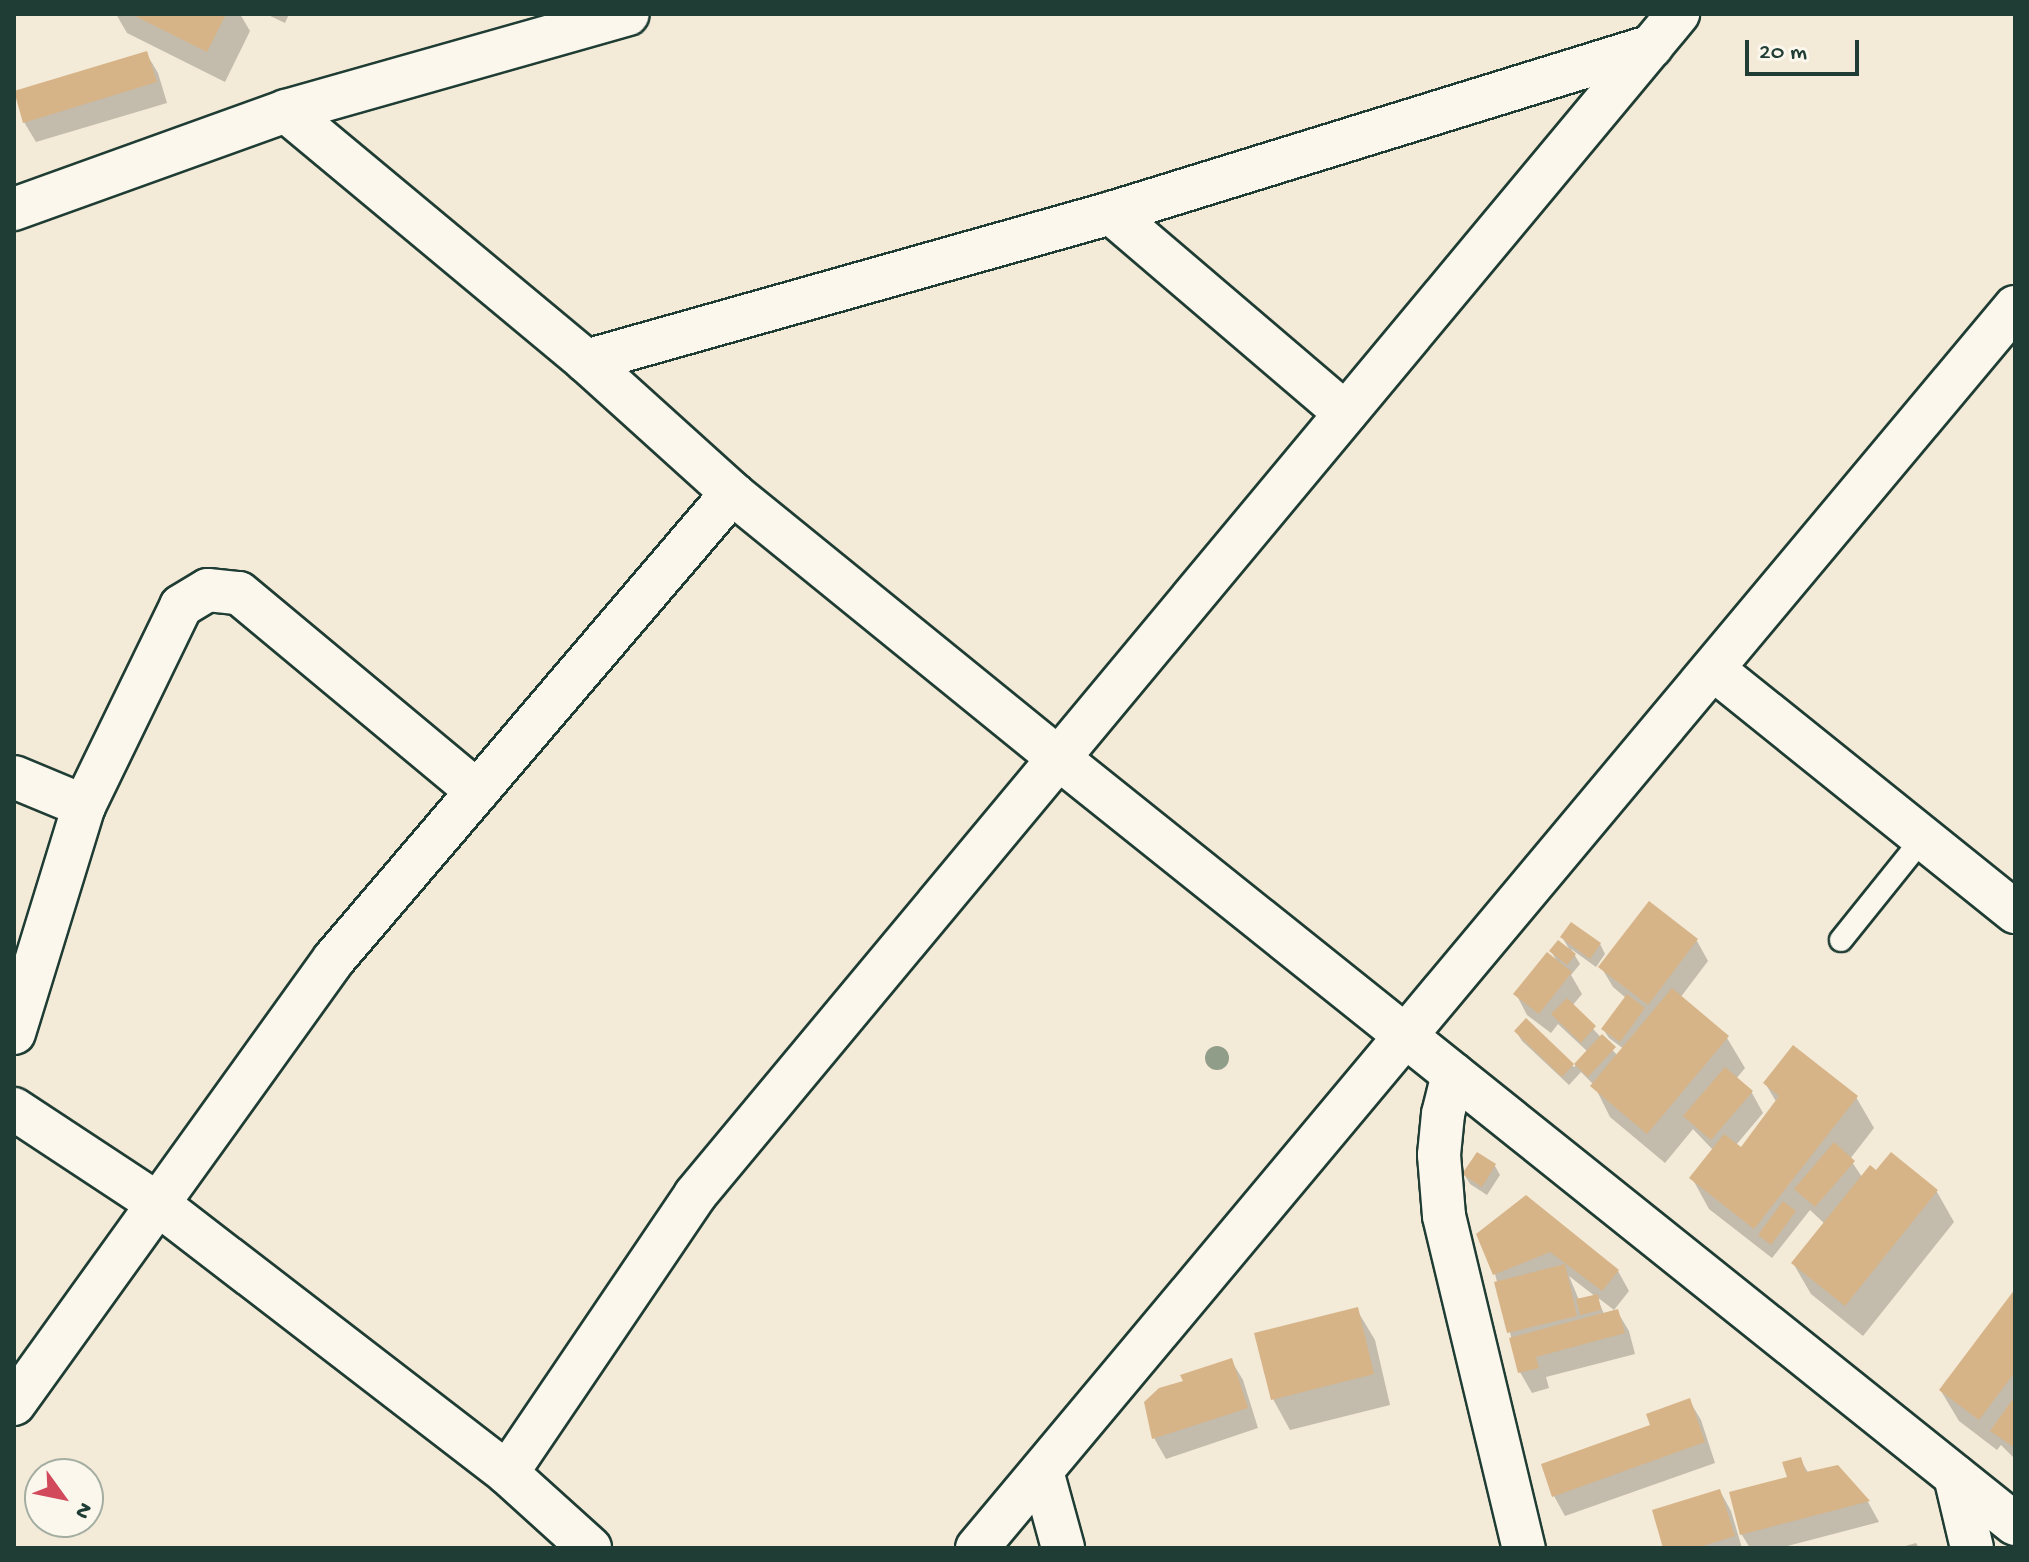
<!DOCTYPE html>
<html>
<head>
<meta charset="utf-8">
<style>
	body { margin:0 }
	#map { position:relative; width:2029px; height:1562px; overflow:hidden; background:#f4ead8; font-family:"Gochi Hand",sans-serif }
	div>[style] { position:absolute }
	.shadow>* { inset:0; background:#0003 }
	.building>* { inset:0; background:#d6b488 }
	.roads { filter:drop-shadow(2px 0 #1f3d34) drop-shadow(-2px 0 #1f3d34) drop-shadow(0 2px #1f3d34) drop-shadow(0 -2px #1f3d34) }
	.service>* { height:22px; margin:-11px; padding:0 11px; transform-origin:11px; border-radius:11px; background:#fbf7ec }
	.minor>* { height:42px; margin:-21px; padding:0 21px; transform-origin:21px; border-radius:21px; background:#fbf7ec }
	.trees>* { width:24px; height:24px; margin:-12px; border-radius:50%; background:#909d89 }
	span { translate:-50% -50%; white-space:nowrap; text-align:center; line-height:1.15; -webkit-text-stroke:7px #fbf7ec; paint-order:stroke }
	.frame { position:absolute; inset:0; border:16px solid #1f3d34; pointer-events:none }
	.north { position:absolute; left:24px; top:1458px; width:80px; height:80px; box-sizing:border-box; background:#fbf7ec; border:2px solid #a3ada2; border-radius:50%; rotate:123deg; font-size:22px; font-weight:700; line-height:32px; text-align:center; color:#1f3d34 }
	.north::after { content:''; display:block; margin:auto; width:28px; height:36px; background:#d1495b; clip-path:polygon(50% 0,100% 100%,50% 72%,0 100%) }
	.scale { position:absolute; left:1745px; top:40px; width:114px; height:36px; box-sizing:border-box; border:4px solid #1f3d34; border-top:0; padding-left:10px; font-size:24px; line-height:28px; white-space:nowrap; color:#1f3d34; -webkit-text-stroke:6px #fbf7ec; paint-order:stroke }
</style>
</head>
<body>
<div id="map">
	<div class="shadow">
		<i style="clip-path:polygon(116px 14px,240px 14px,250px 31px,225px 82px,127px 33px)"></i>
		<i style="clip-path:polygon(266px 14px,289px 14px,285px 23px)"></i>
		<i style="clip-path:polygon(146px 53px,158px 73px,167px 103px,36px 142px,24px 122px)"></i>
		<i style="clip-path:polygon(1562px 937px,1600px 944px,1605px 954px,1596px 967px,1571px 949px,1580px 964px,1571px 975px,1582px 994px,1572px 1006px,1618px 1056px,1624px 1049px,1609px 1038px,1603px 1029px,1626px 998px,1613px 987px,1601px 967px,1697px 941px,1708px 961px,1680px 998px,1727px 1038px,1745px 1068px,1736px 1079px,1752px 1093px,1763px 1113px,1736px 1145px,1741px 1149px,1777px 1103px,1765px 1083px,1856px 1097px,1874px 1128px,1850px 1159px,1862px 1177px,1877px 1172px,1891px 1155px,1937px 1192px,1954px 1222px,1863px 1336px,1811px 1294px,1793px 1263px,1825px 1224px,1810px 1210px,1772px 1258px,1709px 1209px,1692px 1178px,1713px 1150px,1693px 1129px,1665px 1163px,1610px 1117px,1594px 1085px,1581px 1072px,1569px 1085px,1522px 1041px,1516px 1031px,1526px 1020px,1574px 1067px,1588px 1052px,1558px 1024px,1551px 1033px,1527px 1015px,1516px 994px,1558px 963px,1551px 951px,1571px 952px)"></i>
		<i style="clip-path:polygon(1495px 1166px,1500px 1175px,1487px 1195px,1470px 1184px,1464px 1174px)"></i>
		<i style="clip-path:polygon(evenodd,1526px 1197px,1618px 1271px,1629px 1291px,1614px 1310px,1597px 1297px,1604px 1314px,1617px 1311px,1629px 1331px,1635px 1354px,1546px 1377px,1549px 1388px,1532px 1393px,1520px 1372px,1495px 1274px,1526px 1197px,1569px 1276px,1596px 1297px,1579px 1300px,1569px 1276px)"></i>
		<i style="clip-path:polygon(2015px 1293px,2015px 1459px,2001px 1445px,1997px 1450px,1959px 1421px,1941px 1391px)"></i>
		<i style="clip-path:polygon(1357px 1310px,1375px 1340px,1390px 1405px,1290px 1430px,1273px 1399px)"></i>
		<i style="clip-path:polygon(1231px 1360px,1243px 1380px,1258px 1428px,1166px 1459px,1154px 1438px,1146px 1402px)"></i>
		<i style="clip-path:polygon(1689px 1400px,1701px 1420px,1715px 1463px,1565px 1516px,1554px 1496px)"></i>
		<i style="clip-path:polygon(1800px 1459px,1809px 1474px,1838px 1467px,1868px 1502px,1879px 1522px,1780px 1548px,1750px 1548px,1742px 1535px,1732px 1494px,1789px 1479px)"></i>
		<i style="clip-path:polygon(1720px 1491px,1731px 1511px,1742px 1548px,1665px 1548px)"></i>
		<i style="clip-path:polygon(1916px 1543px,1919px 1548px,1898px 1548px)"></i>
	</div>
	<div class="building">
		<i style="clip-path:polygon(131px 14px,226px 14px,207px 52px)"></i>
		<i style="clip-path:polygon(147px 51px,157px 82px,23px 123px,14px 91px)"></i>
		<i style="clip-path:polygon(1649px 901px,1698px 939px,1648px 1005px,1598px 967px)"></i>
		<i style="clip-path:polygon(1571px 922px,1601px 943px,1590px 959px,1560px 937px)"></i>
		<i style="clip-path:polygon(1558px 940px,1576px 954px,1567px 965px,1549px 951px)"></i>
		<i style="clip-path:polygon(1547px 952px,1572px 972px,1539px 1014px,1513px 994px)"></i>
		<i style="clip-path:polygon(1672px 988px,1729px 1036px,1647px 1134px,1590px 1086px)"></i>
		<i style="clip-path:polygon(1627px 994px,1645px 1008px,1620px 1042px,1601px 1029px)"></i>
		<i style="clip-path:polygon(1567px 998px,1596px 1026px,1581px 1043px,1551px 1014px)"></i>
		<i style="clip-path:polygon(1526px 1018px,1574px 1064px,1562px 1077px,1514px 1031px)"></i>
		<i style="clip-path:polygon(1602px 1034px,1616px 1047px,1588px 1077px,1574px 1064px)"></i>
		<i style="clip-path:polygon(1793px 1045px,1858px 1096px,1754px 1229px,1689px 1178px,1724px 1134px,1741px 1147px,1779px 1096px,1763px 1083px)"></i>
		<i style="clip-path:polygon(1725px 1067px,1753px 1091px,1711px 1140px,1683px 1116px)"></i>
		<i style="clip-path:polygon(1834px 1142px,1855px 1161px,1815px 1207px,1794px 1189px)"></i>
		<i style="clip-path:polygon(1477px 1152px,1496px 1164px,1482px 1187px,1462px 1174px)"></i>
		<i style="clip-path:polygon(1891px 1152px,1938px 1190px,1845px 1306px,1791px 1263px,1870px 1165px,1876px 1170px)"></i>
		<i style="clip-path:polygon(1526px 1195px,1619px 1270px,1602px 1291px,1550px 1252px,1493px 1275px,1476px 1234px)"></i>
		<i style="clip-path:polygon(1783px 1201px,1796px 1211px,1771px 1245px,1758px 1235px)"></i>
		<i style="clip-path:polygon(1565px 1264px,1577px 1316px,1507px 1333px,1494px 1282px)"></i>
		<i style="clip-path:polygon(2015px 1289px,2015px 1372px,1979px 1420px,1939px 1390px)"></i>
		<i style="clip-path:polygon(1598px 1294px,1601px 1310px,1580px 1315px,1576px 1299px)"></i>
		<i style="clip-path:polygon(1358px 1307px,1374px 1374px,1271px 1400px,1254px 1333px)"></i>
		<i style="clip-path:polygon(1618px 1309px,1625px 1333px,1536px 1357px,1539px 1368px,1518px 1373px,1509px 1338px)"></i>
		<i style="clip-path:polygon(1232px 1358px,1248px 1408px,1152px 1439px,1144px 1402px,1159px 1388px,1183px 1381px,1180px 1375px)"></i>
		<i style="clip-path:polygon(2015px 1396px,2015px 1448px,1990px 1431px)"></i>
		<i style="clip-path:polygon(1690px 1398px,1705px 1442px,1552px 1497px,1541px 1464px,1650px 1425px,1646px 1414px)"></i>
		<i style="clip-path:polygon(1801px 1457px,1806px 1472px,1838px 1465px,1870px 1501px,1740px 1535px,1729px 1492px,1787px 1477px,1782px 1462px)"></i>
		<i style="clip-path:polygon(1720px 1489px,1735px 1536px,1696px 1548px,1663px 1548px,1652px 1510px)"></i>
	</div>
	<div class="roads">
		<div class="service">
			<i style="left:1841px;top:940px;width:131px;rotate:-51.2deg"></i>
		</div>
		<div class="minor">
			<i style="left:286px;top:111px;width:391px;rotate:39.8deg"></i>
			<i style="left:586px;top:361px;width:197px;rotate:42.1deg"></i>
			<i style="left:732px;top:493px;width:419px;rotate:39.1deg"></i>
			<i style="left:1057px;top:757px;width:1227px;rotate:38.68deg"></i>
			<i style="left:14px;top:209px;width:289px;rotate:-19.8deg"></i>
			<i style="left:286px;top:111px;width:355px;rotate:-15.8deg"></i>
			<i style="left:1111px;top:213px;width:308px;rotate:40.5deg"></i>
			<i style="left:586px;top:361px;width:545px;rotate:-15.74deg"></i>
			<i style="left:1111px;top:213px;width:566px;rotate:-17.15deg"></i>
			<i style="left:1713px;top:669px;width:388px;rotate:38.8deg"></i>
			<i style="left:14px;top:777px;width:76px;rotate:22.5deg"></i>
			<i style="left:14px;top:1033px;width:238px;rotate:-72.9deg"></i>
			<i style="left:84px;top:806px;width:222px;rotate:-64.1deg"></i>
			<i style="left:181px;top:606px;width:31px;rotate:-31deg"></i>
			<i style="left:208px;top:590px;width:31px;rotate:6deg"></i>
			<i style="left:239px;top:593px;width:310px;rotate:39.8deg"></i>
			<i style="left:1453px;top:1074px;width:41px;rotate:104deg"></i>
			<i style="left:1443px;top:1114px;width:41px;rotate:95.6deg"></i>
			<i style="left:1439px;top:1155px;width:61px;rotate:85.3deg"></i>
			<i style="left:1444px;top:1216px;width:342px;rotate:76.5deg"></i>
			<i style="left:14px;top:1109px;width:173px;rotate:33.4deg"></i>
			<i style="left:158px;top:1204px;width:441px;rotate:37.6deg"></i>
			<i style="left:507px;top:1473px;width:112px;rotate:42.1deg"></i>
			<i style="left:14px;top:1404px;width:548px;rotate:-54.28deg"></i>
			<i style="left:334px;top:959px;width:613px;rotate:-49.5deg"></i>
			<i style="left:1042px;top:1471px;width:80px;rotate:74.7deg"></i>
			<i style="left:507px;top:1473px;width:336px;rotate:-55.9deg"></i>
			<i style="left:695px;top:1195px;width:1537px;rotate:-50.23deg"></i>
			<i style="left:1955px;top:1476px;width:74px;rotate:76.7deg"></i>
			<i style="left:977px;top:1548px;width:1618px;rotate:-50.09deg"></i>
		</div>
	</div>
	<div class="trees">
		<i style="left:1217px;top:1058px"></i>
	</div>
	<div class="frame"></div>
	<div class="north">N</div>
	<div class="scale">20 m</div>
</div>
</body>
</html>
